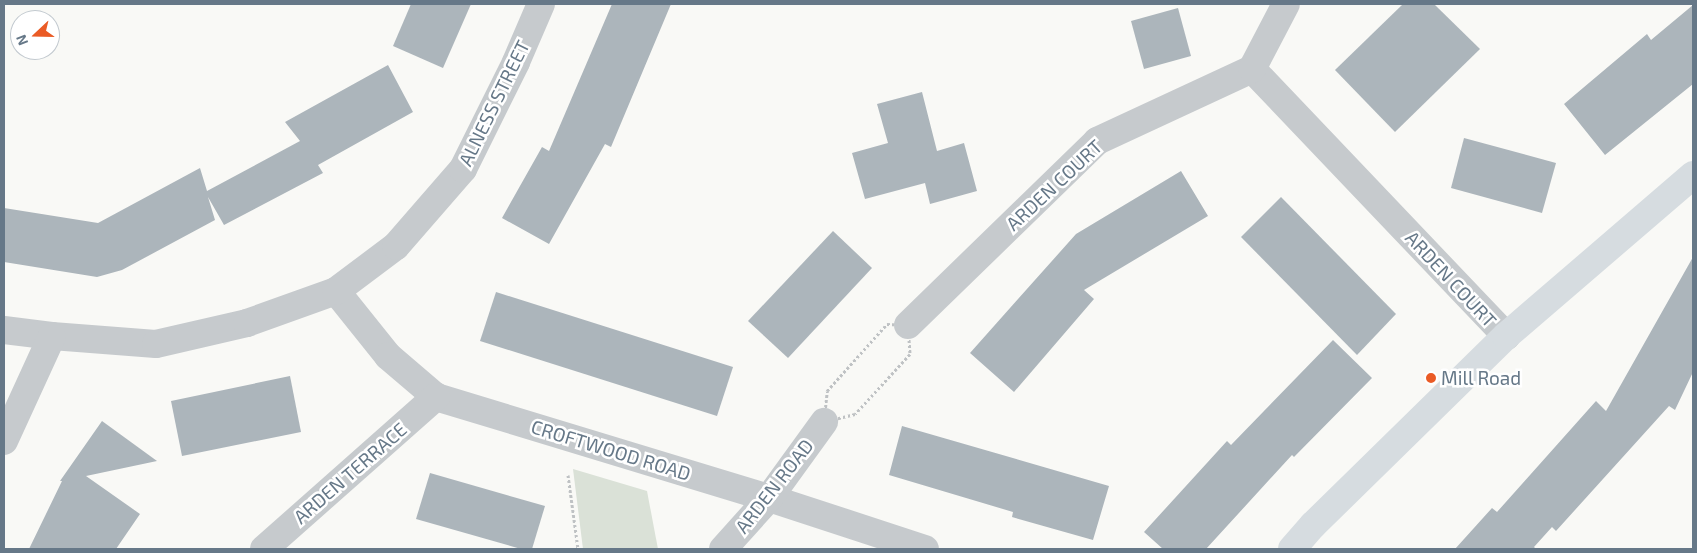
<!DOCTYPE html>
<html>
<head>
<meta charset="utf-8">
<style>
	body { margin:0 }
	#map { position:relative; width:1697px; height:553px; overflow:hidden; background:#f9f9f6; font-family:"Exo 2",sans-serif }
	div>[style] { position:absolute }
	.green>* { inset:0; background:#dae1d7 }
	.building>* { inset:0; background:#acb5bb }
	.path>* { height:3px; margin-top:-1.5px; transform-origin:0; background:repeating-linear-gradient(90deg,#bfc2c4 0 2.5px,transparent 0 5px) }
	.minor>* { height:28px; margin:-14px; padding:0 14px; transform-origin:14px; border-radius:14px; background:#c6cacd }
	.secondary>* { height:28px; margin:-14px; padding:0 14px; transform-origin:14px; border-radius:14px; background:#d6dce0 }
	.dots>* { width:14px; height:14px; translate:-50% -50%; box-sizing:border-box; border:2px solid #fff; border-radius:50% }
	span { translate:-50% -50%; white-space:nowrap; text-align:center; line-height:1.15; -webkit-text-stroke:5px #fff; paint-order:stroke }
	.street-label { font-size:19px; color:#667888 }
	.poi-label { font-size:19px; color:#667888 }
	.left { translate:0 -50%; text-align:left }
	.frame { position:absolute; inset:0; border:5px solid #667888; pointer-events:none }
	.north { position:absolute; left:10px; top:10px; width:50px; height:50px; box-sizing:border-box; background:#fff; border:1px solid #c2c9cf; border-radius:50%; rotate:249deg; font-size:14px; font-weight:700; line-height:20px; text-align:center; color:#667888 }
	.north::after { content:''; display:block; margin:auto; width:18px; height:22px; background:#ea5b25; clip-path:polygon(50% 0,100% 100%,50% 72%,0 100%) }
</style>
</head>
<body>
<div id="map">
	<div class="green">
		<i style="clip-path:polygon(573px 469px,647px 491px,658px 549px,583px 549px)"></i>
	</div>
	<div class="building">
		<i style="clip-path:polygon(411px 4px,471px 4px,443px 68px,393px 46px)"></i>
		<i style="clip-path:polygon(612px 4px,671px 4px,611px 147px,605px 144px,549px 244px,502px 218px,542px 147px,549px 151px)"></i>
		<i style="clip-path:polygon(1403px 4px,1434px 4px,1480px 49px,1395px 132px,1335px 70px)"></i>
		<i style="clip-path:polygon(1693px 5px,1693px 84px,1605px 155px,1564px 104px,1647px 34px,1651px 40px)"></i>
		<i style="clip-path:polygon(1178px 8px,1191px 56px,1144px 69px,1131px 21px)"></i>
		<i style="clip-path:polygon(388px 65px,413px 112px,318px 165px,323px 173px,224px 225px,208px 197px,215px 220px,122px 270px,97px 277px,4px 262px,4px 208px,98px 223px,200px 168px,207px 191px,300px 141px,285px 122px)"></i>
		<i style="clip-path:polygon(922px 92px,937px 151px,964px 143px,977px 191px,930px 204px,925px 183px,865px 199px,852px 153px,888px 143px,877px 104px)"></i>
		<i style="clip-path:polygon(1464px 138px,1556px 163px,1542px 213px,1451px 188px)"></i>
		<i style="clip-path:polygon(1181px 171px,1208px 216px,1084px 290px,1094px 299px,1014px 392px,970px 353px,1076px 234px)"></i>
		<i style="clip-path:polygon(1281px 197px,1396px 314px,1357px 355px,1241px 237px)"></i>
		<i style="clip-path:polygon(833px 231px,872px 268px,788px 358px,748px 321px)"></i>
		<i style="clip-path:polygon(1693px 257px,1693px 372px,1675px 410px,1669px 406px,1556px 531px,1552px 527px,1534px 547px,1536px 549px,1455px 549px,1492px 508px,1497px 512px,1596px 401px,1606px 411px)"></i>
		<i style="clip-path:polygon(496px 292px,733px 367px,717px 416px,480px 341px)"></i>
		<i style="clip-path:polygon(1333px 340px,1372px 378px,1294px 457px,1292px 455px,1206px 549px,1163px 549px,1144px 532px,1227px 441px,1231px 445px)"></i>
		<i style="clip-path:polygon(290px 376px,301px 432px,182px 456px,171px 401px)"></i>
		<i style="clip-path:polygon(102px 421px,157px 461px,86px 476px,140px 514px,116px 549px,29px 549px,62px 481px,60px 481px)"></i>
		<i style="clip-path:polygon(902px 426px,1109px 486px,1093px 540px,1012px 517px,1013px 512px,889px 475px)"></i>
		<i style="clip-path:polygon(430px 473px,545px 506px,532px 549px,521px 549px,416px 519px)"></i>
	</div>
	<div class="path">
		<i style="left:887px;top:324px;width:21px;rotate:3deg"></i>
		<i style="left:908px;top:325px;width:29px;rotate:86deg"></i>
		<i style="left:910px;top:354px;width:81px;rotate:132.5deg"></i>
		<i style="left:855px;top:414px;width:32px;rotate:166deg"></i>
		<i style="left:824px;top:422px;width:31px;rotate:-84deg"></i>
		<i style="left:827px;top:391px;width:90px;rotate:-48.2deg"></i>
		<i style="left:568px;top:475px;width:75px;rotate:82.3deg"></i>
	</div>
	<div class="minor">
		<i style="left:1252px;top:69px;width:369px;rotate:46.4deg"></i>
		<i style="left:336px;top:291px;width:83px;rotate:51.3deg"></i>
		<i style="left:388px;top:356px;width:63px;rotate:40.5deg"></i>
		<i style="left:436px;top:397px;width:348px;rotate:16.9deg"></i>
		<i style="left:769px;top:498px;width:164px;rotate:18.1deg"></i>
		<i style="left:908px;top:325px;width:264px;rotate:-44.2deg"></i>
		<i style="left:1097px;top:141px;width:171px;rotate:-24.9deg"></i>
		<i style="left:1252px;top:69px;width:73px;rotate:-62.4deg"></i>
		<i style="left:4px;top:330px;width:48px;rotate:7.1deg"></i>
		<i style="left:52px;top:336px;width:104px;rotate:4.4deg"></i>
		<i style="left:156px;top:344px;width:93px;rotate:-13deg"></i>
		<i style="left:247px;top:323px;width:95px;rotate:-19.8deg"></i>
		<i style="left:336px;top:291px;width:75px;rotate:-36.9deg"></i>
		<i style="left:396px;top:246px;width:102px;rotate:-49deg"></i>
		<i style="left:463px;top:169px;width:119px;rotate:-63.6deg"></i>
		<i style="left:516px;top:62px;width:63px;rotate:-66.7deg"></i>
		<i style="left:4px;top:441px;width:115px;rotate:-65.4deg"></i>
		<i style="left:264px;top:549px;width:230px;rotate:-41.5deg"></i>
		<i style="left:723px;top:549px;width:69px;rotate:-48deg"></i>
		<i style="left:769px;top:498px;width:94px;rotate:-54.1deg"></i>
	</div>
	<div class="secondary">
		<i style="left:1292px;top:549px;width:32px;rotate:-49deg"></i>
		<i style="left:1313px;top:525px;width:270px;rotate:-44.4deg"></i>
		<i style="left:1506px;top:336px;width:247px;rotate:-40.7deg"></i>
	</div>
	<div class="dots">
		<i style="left:1431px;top:378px;background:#ea5b25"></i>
	</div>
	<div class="street-label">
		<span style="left:494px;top:103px;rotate:-64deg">ALNESS STREET</span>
		<span style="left:1054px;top:185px;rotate:-43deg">ARDEN COURT</span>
		<span style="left:1451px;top:279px;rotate:47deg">ARDEN COURT</span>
		<span style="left:611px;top:450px;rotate:17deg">CROFTWOOD ROAD</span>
		<span style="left:350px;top:473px;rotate:-41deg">ARDEN TERRACE</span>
		<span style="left:774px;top:486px;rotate:-52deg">ARDEN ROAD</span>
	</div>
	<div class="poi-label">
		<span class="left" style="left:1441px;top:378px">Mill Road</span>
	</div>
	<div class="frame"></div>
	<div class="north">N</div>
</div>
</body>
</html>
